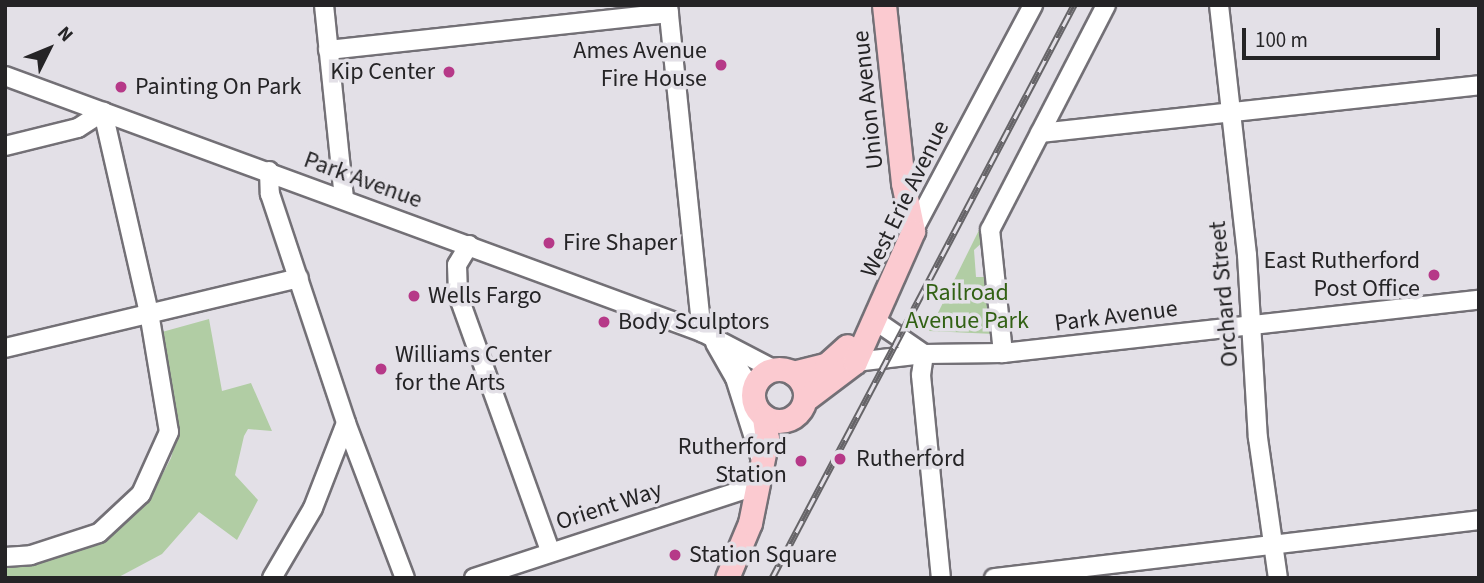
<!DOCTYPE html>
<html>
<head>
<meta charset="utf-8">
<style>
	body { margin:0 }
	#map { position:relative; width:1484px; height:583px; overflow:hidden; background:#e3e0e7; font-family:"Source Sans 3",sans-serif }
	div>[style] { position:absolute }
	.green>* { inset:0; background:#b1cda4 }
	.roads { filter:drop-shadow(2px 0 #737076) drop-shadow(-2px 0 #737076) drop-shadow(0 2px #737076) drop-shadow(0 -2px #737076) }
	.minor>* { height:18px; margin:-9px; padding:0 9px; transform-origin:9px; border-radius:9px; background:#fff }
	.major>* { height:23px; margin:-11.5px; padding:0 11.5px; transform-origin:11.5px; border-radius:11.5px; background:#fbcad0 }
	.major>.ring { margin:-11.5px; padding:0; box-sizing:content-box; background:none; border:23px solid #fbcad0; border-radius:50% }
	.rail>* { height:7px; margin-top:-3.5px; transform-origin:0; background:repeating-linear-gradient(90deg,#e3e0e7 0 13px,#666468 0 26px); box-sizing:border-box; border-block:2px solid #666468 }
	.dots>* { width:19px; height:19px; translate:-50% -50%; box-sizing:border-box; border:4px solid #e3e0e7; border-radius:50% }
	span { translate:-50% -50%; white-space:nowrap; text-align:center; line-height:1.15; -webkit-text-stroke:7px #e3e0e7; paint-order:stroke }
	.poi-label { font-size:24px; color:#252426 }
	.right { translate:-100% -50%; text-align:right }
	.left { translate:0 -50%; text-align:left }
	.street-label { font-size:24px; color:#252426 }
	.park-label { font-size:24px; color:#326114 }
	.frame { position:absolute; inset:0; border:7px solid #252426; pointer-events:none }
	.north { position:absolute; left:14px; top:14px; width:70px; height:70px; -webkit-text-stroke:5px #e3e0e7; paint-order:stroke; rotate:47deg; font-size:19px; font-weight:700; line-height:28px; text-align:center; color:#252426 }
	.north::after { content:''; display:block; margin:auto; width:24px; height:32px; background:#252426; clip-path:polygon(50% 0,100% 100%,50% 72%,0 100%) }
	.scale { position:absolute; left:1242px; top:28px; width:198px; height:32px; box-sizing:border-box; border:4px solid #252426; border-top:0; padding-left:9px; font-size:21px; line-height:24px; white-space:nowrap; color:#252426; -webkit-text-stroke:5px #e3e0e7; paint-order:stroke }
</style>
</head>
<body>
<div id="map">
	<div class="green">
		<i style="clip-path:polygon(981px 226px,986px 239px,974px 250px,976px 277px,988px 277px,994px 334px,929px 331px)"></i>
		<i style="clip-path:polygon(209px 319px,222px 391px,251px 383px,272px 431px,248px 429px,244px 436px,235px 475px,258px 500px,237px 540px,199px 512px,162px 554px,117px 578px,5px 578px,5px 566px,30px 564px,105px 536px,158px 483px,171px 458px,178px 430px,162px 332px)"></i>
	</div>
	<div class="roads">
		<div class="minor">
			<i style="left:324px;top:5px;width:195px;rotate:84.1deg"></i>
			<i style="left:668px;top:5px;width:329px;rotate:84.1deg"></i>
			<i style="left:1219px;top:5px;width:252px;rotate:83.6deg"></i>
			<i style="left:1247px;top:255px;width:183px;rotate:86.6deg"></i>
			<i style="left:1258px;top:438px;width:141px;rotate:81.9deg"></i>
			<i style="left:328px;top:50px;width:343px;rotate:-6.2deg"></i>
			<i style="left:5px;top:76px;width:743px;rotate:20.17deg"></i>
			<i style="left:702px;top:332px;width:80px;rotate:27.5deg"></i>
			<i style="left:1040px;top:133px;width:442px;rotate:-6.2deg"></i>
			<i style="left:5px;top:146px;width:75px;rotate:-13.9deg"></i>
			<i style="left:78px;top:128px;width:30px;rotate:-33deg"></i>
			<i style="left:269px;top:171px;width:23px;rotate:88deg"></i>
			<i style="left:270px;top:194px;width:241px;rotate:71.6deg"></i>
			<i style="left:346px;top:423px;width:166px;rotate:69.2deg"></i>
			<i style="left:913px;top:231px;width:256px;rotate:-62deg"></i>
			<i style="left:469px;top:245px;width:23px;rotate:121deg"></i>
			<i style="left:457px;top:265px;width:30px;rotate:88deg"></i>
			<i style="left:458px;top:295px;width:271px;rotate:70.2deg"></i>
			<i style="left:876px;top:321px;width:58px;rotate:34.5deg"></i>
			<i style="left:715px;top:343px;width:40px;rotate:60.3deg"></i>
			<i style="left:735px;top:378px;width:89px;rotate:72.4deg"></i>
			<i style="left:5px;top:348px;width:302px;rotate:-13.4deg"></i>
			<i style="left:1003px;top:353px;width:124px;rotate:-96deg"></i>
			<i style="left:990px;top:230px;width:253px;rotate:-62.7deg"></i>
			<i style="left:924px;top:354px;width:21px;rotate:98deg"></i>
			<i style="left:921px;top:375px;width:204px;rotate:84.4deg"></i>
			<i style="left:731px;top:357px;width:40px;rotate:57.1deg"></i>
			<i style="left:855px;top:362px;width:69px;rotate:-6.6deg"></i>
			<i style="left:924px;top:354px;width:79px;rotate:-0.7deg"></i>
			<i style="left:1003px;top:353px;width:479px;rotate:-6.4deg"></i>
			<i style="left:5px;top:557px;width:26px;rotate:-4deg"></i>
			<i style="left:31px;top:555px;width:71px;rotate:-17.9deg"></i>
			<i style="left:99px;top:533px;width:57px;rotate:-42.9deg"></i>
			<i style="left:141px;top:494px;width:68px;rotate:-65.7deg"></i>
			<i style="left:169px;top:432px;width:121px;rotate:-99.5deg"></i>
			<i style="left:149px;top:313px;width:206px;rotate:-102.9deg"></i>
			<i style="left:272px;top:578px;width:81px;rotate:-59.6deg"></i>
			<i style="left:313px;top:508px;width:91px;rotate:-68.8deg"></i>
			<i style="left:474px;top:578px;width:300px;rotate:-18.1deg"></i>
			<i style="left:994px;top:578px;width:488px;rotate:-6.8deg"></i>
		</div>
		<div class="major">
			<i style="left:884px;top:5px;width:179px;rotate:83.9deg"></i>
			<i style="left:903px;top:183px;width:49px;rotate:78.2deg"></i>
			<i class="ring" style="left:753px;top:369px;width:29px;height:29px"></i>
			<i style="left:793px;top:373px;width:34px;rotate:-14deg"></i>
			<i style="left:826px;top:365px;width:28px;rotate:-42deg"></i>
			<i style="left:806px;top:399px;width:61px;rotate:-37.1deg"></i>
			<i style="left:855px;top:362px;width:143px;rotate:-66.1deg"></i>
			<i style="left:727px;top:578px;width:60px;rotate:-67.3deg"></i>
			<i style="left:750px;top:523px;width:86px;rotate:-78.6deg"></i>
			<i style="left:767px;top:439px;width:22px;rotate:-98deg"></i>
		</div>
	</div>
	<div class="rail">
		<i style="left:772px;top:578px;width:648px;rotate:-62.21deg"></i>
	</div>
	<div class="dots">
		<i style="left:721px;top:65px;background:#b63988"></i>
		<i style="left:449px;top:72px;background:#b63988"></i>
		<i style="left:121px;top:87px;background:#b63988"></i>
		<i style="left:549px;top:243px;background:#b63988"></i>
		<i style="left:1434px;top:275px;background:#b63988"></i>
		<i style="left:414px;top:296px;background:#b63988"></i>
		<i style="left:604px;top:322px;background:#b63988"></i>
		<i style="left:381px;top:369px;background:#b63988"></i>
		<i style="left:840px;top:459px;background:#b63988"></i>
		<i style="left:801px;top:461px;background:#b63988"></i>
		<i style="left:675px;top:555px;background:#b63988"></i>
	</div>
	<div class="poi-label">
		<span class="right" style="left:707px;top:65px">Ames Avenue<br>Fire House</span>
		<span class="right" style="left:435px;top:72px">Kip Center</span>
		<span class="left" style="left:135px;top:87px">Painting On Park</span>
		<span class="left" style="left:563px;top:243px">Fire Shaper</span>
		<span class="right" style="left:1420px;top:275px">East Rutherford<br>Post Office</span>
		<span class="left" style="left:428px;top:296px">Wells Fargo</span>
		<span class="left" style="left:618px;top:322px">Body Sculptors</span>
		<span class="left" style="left:395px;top:369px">Williams Center<br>for the Arts</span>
		<span class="right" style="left:787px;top:461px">Rutherford<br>Station</span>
		<span class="left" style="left:856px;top:459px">Rutherford</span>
		<span class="left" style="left:689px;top:555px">Station Square</span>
	</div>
	<div class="street-label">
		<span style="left:868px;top:100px;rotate:-96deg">Union Avenue</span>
		<span style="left:363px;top:180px;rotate:20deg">Park Avenue</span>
		<span style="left:905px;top:199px;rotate:-64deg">West Erie Avenue</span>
		<span style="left:1224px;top:294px;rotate:-95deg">Orchard Street</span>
		<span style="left:1116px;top:316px;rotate:-7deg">Park Avenue</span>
		<span style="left:609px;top:506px;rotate:-18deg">Orient Way</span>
	</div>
	<div class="park-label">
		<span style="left:967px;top:307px">Railroad<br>Avenue Park</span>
	</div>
	<div class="frame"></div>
	<div class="north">N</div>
	<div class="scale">100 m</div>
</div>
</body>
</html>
